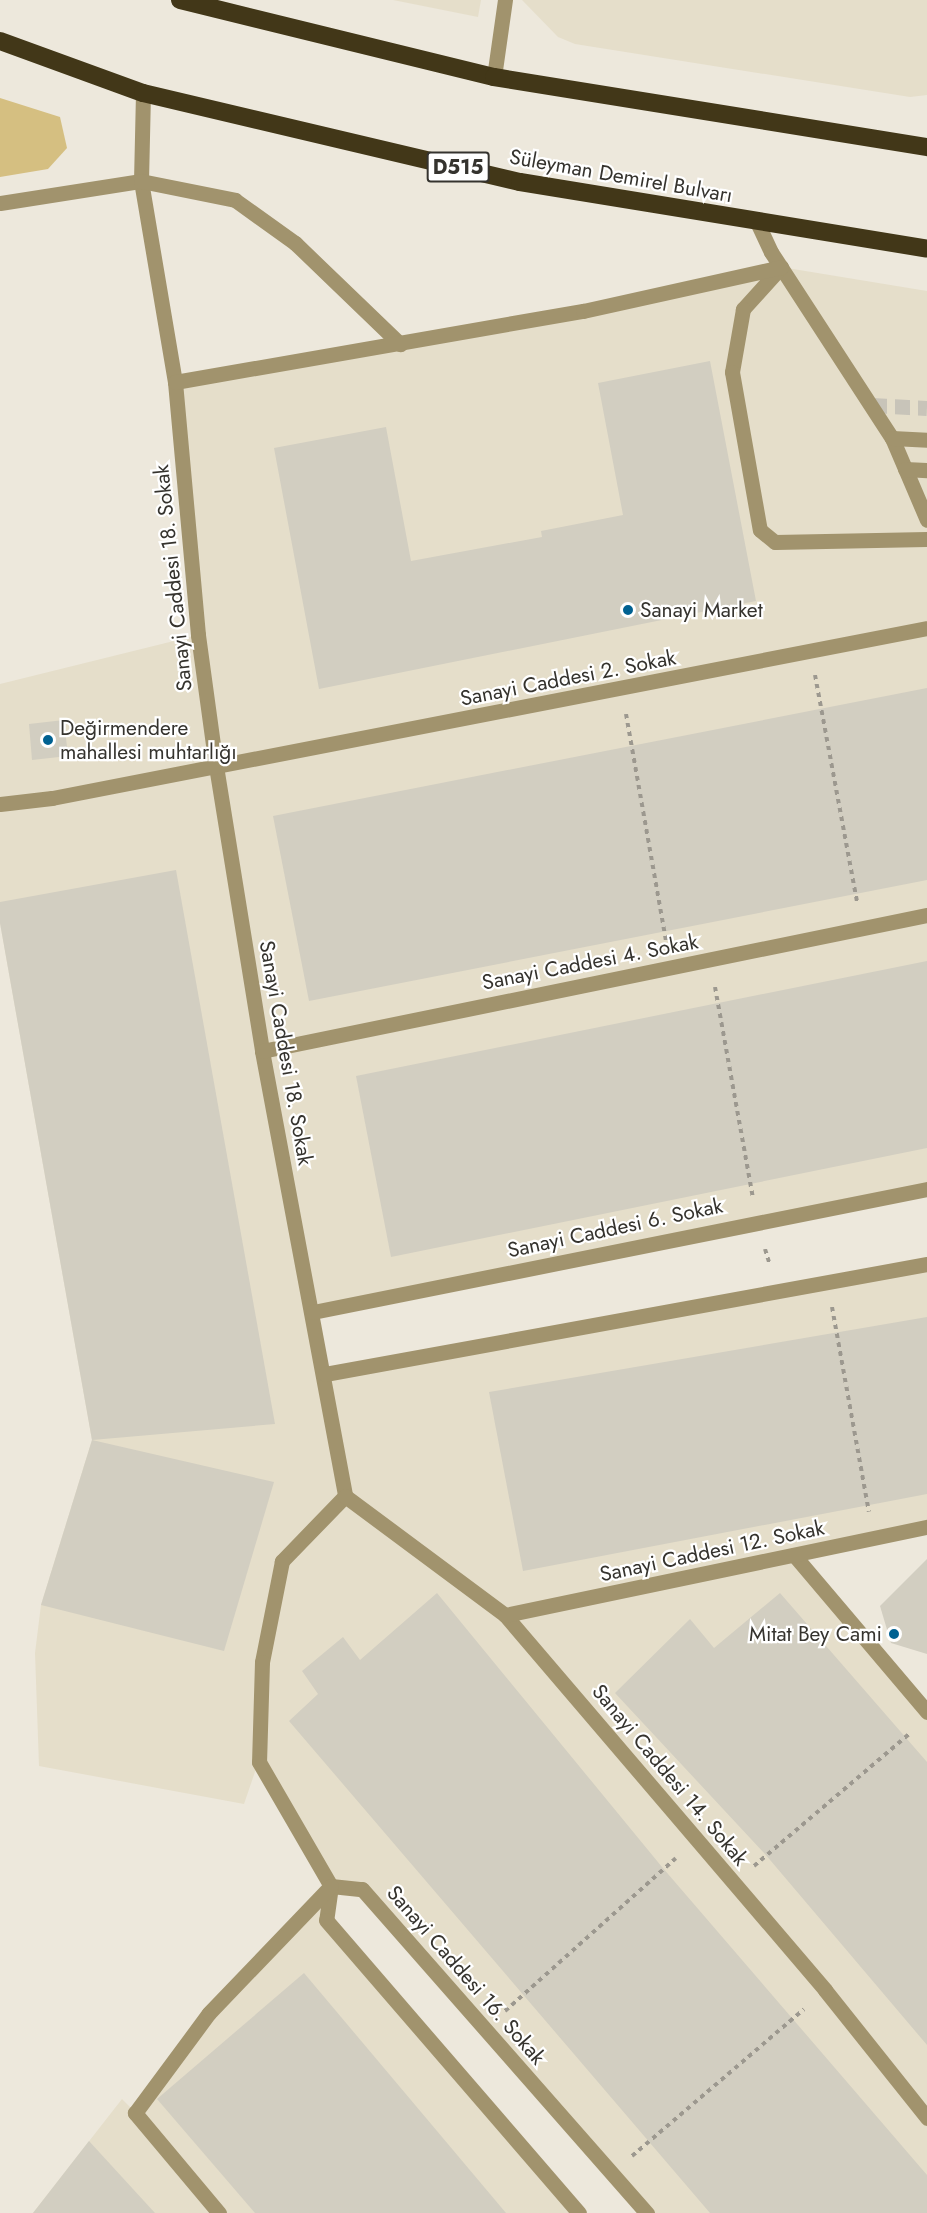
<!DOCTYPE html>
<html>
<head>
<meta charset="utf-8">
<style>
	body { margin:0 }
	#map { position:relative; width:927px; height:2213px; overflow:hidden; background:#ede8dc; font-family:Jost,sans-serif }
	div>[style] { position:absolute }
	.built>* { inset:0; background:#e5deca }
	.green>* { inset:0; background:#d5bf81 }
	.building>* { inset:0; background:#d2cec1 }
	.minor-tunnel>* { height:15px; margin-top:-7.5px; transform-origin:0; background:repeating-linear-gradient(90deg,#c8c4b9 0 15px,transparent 0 23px) }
	.path>* { height:4px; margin-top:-2px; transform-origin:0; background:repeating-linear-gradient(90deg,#9c988f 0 4.5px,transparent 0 9px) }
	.minor>* { height:15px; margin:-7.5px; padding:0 7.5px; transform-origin:7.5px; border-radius:7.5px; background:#a1936d }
	.highway>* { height:18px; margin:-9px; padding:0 9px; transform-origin:9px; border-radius:9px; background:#423718 }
	.dots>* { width:16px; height:16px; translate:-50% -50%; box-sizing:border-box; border:3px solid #fff; border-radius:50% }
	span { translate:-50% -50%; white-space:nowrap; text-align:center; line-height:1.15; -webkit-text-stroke:4.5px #fff; paint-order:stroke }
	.shield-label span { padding:2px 4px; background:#fff; border:2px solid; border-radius:4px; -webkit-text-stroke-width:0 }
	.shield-label { font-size:20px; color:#35332e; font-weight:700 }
	.street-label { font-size:21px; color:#35332e }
	.poi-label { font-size:21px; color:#35332e }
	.left { translate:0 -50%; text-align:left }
	.right { translate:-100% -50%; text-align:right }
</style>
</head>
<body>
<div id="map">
	<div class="built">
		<i style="clip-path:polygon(393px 0,481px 0,478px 17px)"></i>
		<i style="clip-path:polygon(522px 0,927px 0,927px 95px,910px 97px,575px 44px,558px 37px)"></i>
		<i style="clip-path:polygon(781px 267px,927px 291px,927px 1189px,314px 1312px,325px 1374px,927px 1264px,927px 1527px,795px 1555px,927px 1712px,927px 2213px,647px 2213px,362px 1889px,332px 1886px,326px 1920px,579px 2213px,33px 2213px,122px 2099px,135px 2112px,209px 2013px,331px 1886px,258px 1763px,244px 1804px,39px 1766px,35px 1653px,41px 1605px,92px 1440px,0 923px,0 684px,198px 635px,175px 382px)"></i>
	</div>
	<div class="green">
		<i style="clip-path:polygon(0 98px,60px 117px,67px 148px,48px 169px,0 177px)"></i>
	</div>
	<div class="building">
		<i style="clip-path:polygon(710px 361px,756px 601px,319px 689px,274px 448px,386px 427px,411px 561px,542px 537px,541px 531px,623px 515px,598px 383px)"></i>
		<i style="clip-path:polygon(927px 688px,927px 880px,309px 1001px,273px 816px)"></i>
		<i style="clip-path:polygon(64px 720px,68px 756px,32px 760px,29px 724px)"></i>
		<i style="clip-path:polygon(176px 870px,275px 1424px,92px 1440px,0 923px,0 902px)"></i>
		<i style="clip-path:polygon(927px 961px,927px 1148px,391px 1257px,356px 1076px)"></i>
		<i style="clip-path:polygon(927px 1317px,927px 1494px,523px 1571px,489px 1392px)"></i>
		<i style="clip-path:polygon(92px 1440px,274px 1482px,224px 1651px,41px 1605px)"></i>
		<i style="clip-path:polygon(927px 1559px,927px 1654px,891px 1643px,880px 1606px)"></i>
		<i style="clip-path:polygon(437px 1593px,662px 1867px,927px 2175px,927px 2213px,710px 2213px,289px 1721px,318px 1694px,302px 1671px,343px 1637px,360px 1660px)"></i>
		<i style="clip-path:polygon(780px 1593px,927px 1762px,927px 2045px,765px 1854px,615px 1693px,690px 1619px,714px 1648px)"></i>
		<i style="clip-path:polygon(304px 1973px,506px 2213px,255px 2213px,157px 2099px)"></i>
		<i style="clip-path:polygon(89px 2141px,155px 2213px,33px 2213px)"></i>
	</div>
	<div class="minor-tunnel">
		<i style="left:872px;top:405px;width:55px;rotate:3.1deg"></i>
	</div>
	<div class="path">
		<i style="left:815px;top:675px;width:230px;rotate:79.5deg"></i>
		<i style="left:626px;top:714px;width:230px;rotate:80deg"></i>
		<i style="left:715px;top:987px;width:214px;rotate:79.8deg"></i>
		<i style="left:765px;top:1249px;width:17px;rotate:73deg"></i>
		<i style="left:832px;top:1307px;width:208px;rotate:79.8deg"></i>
		<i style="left:754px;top:1866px;width:205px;rotate:-40.4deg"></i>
		<i style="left:505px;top:2011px;width:229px;rotate:-41.8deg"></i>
		<i style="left:632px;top:2156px;width:226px;rotate:-40.5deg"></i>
	</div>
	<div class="minor">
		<i style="left:494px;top:77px;width:78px;rotate:-81.9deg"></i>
		<i style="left:143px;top:93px;width:88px;rotate:91.3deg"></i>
		<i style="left:141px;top:181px;width:204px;rotate:80.4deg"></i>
		<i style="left:175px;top:382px;width:254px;rotate:84.8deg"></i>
		<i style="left:198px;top:635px;width:132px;rotate:82.2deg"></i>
		<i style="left:216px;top:766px;width:289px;rotate:80.8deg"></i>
		<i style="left:262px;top:1051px;width:453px;rotate:79.4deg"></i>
		<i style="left:345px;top:1496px;width:91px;rotate:134.1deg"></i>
		<i style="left:282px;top:1561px;width:103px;rotate:101.2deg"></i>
		<i style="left:262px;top:1662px;width:100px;rotate:91.7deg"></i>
		<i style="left:259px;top:1762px;width:143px;rotate:59.9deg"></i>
		<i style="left:0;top:203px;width:143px;rotate:-8.9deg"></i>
		<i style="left:141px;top:181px;width:96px;rotate:11.4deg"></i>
		<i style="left:235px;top:200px;width:74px;rotate:35.6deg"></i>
		<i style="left:295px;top:243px;width:146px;rotate:43.9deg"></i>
		<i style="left:757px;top:222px;width:33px;rotate:65deg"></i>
		<i style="left:771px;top:252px;width:222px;rotate:57deg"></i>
		<i style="left:892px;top:438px;width:89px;rotate:66.9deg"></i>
		<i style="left:781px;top:267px;width:57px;rotate:132.1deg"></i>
		<i style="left:743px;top:309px;width:64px;rotate:99.9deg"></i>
		<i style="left:732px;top:372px;width:160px;rotate:80deg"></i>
		<i style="left:760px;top:530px;width:19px;rotate:39deg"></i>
		<i style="left:775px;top:542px;width:152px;rotate:-1.1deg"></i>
		<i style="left:175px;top:382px;width:414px;rotate:-9.9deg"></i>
		<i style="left:583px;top:311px;width:203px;rotate:-12.5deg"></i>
		<i style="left:892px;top:438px;width:35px;rotate:3deg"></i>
		<i style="left:905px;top:469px;width:22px;rotate:3deg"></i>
		<i style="left:0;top:804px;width:52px;rotate:-6.6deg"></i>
		<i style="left:52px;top:798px;width:891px;rotate:-10.99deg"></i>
		<i style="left:262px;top:1051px;width:679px;rotate:-11.56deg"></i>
		<i style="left:313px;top:1312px;width:626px;rotate:-11.33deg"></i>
		<i style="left:325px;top:1374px;width:612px;rotate:-10.36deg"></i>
		<i style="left:345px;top:1496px;width:199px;rotate:36.6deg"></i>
		<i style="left:505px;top:1615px;width:493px;rotate:49.5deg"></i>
		<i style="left:825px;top:1990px;width:164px;rotate:51.4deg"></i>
		<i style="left:794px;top:1555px;width:206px;rotate:49.7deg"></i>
		<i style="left:505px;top:1615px;width:431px;rotate:-11.8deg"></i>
		<i style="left:331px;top:1886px;width:31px;rotate:6deg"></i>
		<i style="left:362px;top:1889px;width:432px;rotate:48.7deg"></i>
		<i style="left:331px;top:1886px;width:34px;rotate:98deg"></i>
		<i style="left:326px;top:1920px;width:387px;rotate:49.2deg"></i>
		<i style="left:219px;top:2213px;width:131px;rotate:-130deg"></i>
		<i style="left:135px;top:2113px;width:124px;rotate:-53.5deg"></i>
		<i style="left:209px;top:2013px;width:176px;rotate:-46.2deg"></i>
	</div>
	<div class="highway">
		<i style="left:180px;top:0;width:323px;rotate:13.8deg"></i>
		<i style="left:494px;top:77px;width:439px;rotate:9.2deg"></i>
		<i style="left:0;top:41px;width:152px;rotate:20deg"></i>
		<i style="left:143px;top:93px;width:387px;rotate:13.3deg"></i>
		<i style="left:520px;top:182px;width:412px;rotate:9.3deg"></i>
	</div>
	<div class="dots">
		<i style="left:628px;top:610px;background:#006191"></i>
		<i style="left:48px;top:740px;background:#006191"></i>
		<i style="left:894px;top:1634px;background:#006191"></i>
	</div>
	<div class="shield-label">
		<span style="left:458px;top:167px">D515</span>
	</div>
	<div class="street-label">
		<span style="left:621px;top:176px;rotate:10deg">Süleyman Demirel Bulvarı</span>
		<span style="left:173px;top:578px;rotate:-96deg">Sanayi Caddesi 18. Sokak</span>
		<span style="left:568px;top:678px;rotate:-11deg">Sanayi Caddesi 2. Sokak</span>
		<span style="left:590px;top:962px;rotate:-11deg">Sanayi Caddesi 4. Sokak</span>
		<span style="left:286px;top:1053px;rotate:80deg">Sanayi Caddesi 18. Sokak</span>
		<span style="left:615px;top:1228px;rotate:-12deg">Sanayi Caddesi 6. Sokak</span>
		<span style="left:712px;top:1551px;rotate:-12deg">Sanayi Caddesi 12. Sokak</span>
		<span style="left:670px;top:1775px;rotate:50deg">Sanayi Caddesi 14. Sokak</span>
		<span style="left:466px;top:1975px;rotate:49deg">Sanayi Caddesi 16. Sokak</span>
	</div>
	<div class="poi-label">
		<span class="left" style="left:640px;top:610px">Sanayi Market</span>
		<span class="left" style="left:60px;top:740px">Değirmendere<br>mahallesi muhtarlığı</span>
		<span class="right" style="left:882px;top:1634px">Mitat Bey Cami</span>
	</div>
</div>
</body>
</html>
